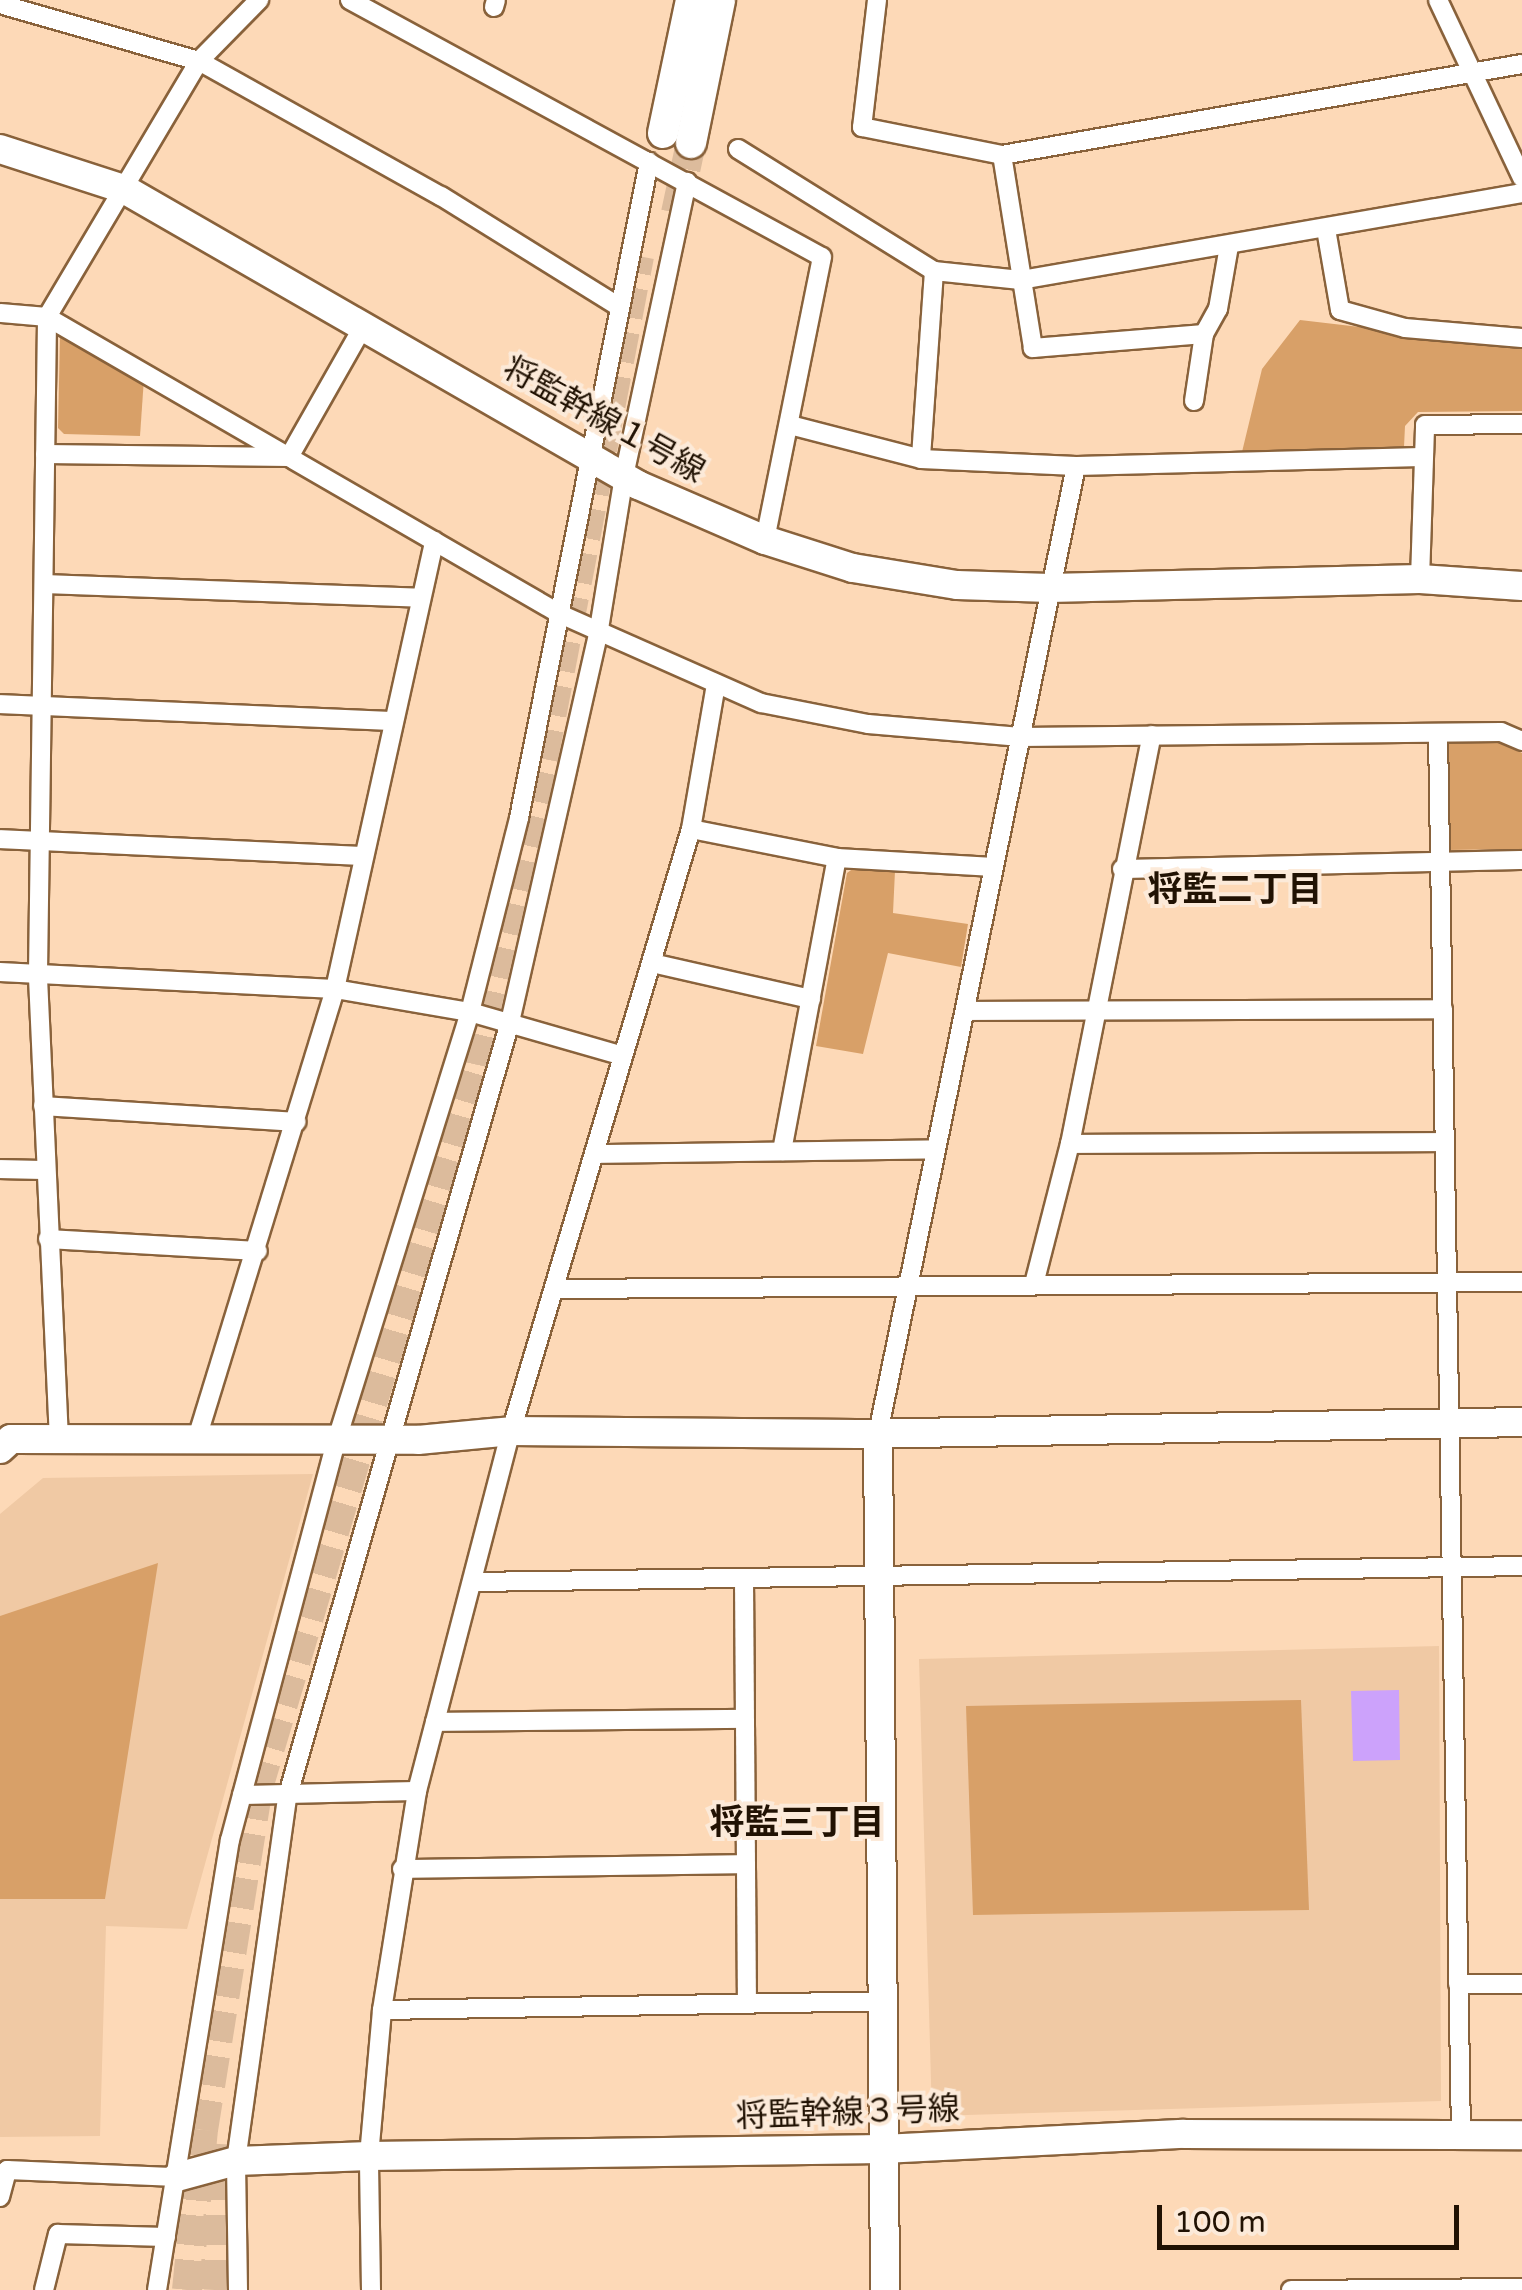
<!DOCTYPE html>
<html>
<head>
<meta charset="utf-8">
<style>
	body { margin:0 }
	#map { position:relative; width:1522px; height:2290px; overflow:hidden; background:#fdd9b7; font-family:"Varela Round","Noto Sans JP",sans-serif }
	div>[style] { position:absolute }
	.built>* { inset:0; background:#f0c9a4 }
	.green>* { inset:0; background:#d8a068 }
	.water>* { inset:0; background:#cca2fb }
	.primary-tunnel>* { height:30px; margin-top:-15px; transform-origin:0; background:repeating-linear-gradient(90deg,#dcbb9c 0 30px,transparent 0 45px) }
	.roads { filter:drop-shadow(2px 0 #89623b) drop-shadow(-2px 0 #89623b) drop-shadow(0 2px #89623b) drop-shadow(0 -2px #89623b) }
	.street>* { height:18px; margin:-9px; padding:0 9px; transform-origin:9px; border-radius:9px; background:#fff }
	.secondary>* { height:28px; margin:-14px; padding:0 14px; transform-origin:14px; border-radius:14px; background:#fff }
	.primary>* { height:30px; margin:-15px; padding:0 15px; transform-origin:15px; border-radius:15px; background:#fff }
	span { translate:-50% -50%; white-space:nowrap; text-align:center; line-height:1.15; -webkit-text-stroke:8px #fcead9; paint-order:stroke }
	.street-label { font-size:32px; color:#211203 }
	.neighbourhood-label { font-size:35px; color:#211203; font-weight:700 }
	.scale { position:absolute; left:1157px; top:2205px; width:302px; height:45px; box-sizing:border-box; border:5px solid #211203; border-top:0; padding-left:12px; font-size:30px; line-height:35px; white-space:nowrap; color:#211203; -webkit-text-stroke:8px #fcead9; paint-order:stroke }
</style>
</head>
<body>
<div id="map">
	<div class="built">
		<i style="clip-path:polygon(313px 1474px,187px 1929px,106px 1926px,100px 2136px,0 2137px,0 1514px,43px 1478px)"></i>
		<i style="clip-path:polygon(1439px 1646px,1441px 2101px,932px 2116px,919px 1659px)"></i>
	</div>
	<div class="green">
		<i style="clip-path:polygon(1300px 320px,1522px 346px,1522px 411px,1418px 412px,1405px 426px,1404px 447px,1242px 452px,1262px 369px)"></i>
		<i style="clip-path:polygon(68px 337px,144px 378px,140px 436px,64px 434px,58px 428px,60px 338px)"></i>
		<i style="clip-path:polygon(1494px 736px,1522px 753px,1522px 849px,1446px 850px,1445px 748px,1452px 738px)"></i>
		<i style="clip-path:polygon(854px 868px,895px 871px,893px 913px,968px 924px,961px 967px,888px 953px,863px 1054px,816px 1046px,847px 873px)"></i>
		<i style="clip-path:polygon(158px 1563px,105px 1899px,0 1899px,0 1616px)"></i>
		<i style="clip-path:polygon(1301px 1700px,1309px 1910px,973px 1915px,966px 1706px)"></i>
	</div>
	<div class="water">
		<i style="clip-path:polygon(1399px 1690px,1400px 1760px,1353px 1761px,1351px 1691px)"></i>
	</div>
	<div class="primary-tunnel">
		<i style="left:676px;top:213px;width:72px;rotate:-77.9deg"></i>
		<i style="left:187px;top:2290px;width:161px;rotate:-84.3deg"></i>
		<i style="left:203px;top:2130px;width:343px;rotate:-80.9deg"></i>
		<i style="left:257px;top:1791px;width:758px;rotate:-73.45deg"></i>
		<i style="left:473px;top:1064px;width:313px;rotate:-77.1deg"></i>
		<i style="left:543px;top:759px;width:512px;rotate:-79.19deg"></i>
		<i style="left:215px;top:2290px;width:146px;rotate:-87.3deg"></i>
	</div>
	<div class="roads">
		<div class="street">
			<i style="left:350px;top:0;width:537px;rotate:28.57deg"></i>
			<i style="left:822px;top:257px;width:289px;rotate:101.4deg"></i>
			<i style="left:877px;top:0;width:128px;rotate:96.7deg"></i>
			<i style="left:862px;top:127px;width:143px;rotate:11.3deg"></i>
			<i style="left:1438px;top:0;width:197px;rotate:64.7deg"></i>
			<i style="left:0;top:4px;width:207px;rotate:16deg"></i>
			<i style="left:199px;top:61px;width:277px;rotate:29.2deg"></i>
			<i style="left:441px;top:196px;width:208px;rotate:31.9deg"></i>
			<i style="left:494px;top:7px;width:7px;rotate:-74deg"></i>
			<i style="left:738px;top:149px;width:231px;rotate:31.9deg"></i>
			<i style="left:934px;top:271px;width:188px;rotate:94deg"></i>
			<i style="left:1326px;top:229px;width:82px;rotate:80.2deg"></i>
			<i style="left:1340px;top:310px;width:67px;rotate:15.5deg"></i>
			<i style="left:1405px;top:328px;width:117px;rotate:4.9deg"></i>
			<i style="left:934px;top:271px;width:87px;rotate:5.9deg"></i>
			<i style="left:1021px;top:280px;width:508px;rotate:-9.85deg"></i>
			<i style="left:0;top:313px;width:47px;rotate:4.9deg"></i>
			<i style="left:47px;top:317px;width:593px;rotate:30.07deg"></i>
			<i style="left:560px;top:614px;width:220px;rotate:23.9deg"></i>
			<i style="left:761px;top:703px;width:109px;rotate:11.1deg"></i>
			<i style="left:868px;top:724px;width:153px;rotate:4.9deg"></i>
			<i style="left:1020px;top:737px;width:481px;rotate:-0.6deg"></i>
			<i style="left:1501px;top:732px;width:23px;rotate:23deg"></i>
			<i style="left:1204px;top:334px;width:172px;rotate:175.3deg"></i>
			<i style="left:1033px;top:348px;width:195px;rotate:-99.1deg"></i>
			<i style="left:1002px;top:155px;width:528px;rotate:-9.93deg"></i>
			<i style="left:1194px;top:401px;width:68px;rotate:-81.5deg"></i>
			<i style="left:1204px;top:334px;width:29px;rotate:-61deg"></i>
			<i style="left:1218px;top:309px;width:64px;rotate:-80.1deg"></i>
			<i style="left:790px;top:425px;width:135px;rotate:14.5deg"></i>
			<i style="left:921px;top:459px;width:155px;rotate:2.6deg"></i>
			<i style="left:1076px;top:466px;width:987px;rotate:101.57deg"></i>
			<i style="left:45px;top:454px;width:244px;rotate:0.7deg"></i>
			<i style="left:289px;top:457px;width:154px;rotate:-60.4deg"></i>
			<i style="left:1076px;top:466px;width:346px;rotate:-1.5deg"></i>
			<i style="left:1420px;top:579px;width:154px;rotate:-88.1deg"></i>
			<i style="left:1425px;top:425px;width:97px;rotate:-0.6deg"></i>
			<i style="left:44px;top:584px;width:377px;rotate:2.1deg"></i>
			<i style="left:0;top:704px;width:394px;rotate:2.5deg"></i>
			<i style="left:1438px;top:733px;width:1402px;rotate:89.06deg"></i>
			<i style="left:691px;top:829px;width:149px;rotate:11.2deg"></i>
			<i style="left:837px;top:858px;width:157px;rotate:3.3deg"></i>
			<i style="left:0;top:839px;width:364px;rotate:2.7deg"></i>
			<i style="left:1122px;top:869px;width:400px;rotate:-1.3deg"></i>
			<i style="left:652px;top:963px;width:163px;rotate:12.8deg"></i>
			<i style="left:0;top:972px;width:335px;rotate:2.9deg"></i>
			<i style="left:335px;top:989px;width:137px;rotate:9.7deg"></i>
			<i style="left:470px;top:1012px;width:159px;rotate:16deg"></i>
			<i style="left:966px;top:1011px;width:477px;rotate:-0.2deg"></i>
			<i style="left:43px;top:1106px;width:254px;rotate:3.6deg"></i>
			<i style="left:1070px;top:1144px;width:375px;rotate:-0.3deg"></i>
			<i style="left:782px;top:1151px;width:298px;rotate:-79.4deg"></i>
			<i style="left:597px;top:1154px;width:338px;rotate:-0.8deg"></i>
			<i style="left:0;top:1169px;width:45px;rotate:1.3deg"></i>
			<i style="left:48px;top:1239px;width:210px;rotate:3.3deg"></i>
			<i style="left:1034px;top:1284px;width:145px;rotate:-75.6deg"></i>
			<i style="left:1070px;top:1144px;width:417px;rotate:-78.7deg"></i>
			<i style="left:559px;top:1289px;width:963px;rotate:-0.42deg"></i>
			<i style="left:197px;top:1438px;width:470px;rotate:-72.9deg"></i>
			<i style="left:335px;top:989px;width:459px;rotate:-77.5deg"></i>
			<i style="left:59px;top:1440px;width:467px;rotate:-92.6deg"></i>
			<i style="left:38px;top:973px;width:656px;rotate:-89.21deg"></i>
			<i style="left:47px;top:317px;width:298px;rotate:-59.3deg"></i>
			<i style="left:199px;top:61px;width:86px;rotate:-45.5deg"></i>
			<i style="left:744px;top:1579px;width:423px;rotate:89.6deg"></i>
			<i style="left:474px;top:1582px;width:1048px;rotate:-0.87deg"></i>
			<i style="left:435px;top:1722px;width:306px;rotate:-0.6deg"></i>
			<i style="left:242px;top:1795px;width:175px;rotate:-1.3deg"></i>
			<i style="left:402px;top:1869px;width:343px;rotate:-0.8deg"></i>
			<i style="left:1458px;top:1984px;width:64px"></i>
			<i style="left:382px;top:2010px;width:499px;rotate:-1deg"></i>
			<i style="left:0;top:2197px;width:28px;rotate:-75deg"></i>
			<i style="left:7px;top:2170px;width:170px;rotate:2.4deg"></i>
			<i style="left:44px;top:2290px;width:58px;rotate:-76deg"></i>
			<i style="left:58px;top:2234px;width:108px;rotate:1.6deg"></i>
			<i style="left:157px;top:2290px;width:456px;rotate:-80.8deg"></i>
			<i style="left:230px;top:1840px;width:415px;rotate:-75.1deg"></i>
			<i style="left:337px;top:1439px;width:447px;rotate:-72.7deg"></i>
			<i style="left:470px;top:1012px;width:200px;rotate:-75.8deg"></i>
			<i style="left:519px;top:818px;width:669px;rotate:-78.79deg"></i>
			<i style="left:238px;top:2290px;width:129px;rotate:-90.9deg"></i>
			<i style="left:236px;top:2161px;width:367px;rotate:-82deg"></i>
			<i style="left:287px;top:1798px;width:807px;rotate:-73.97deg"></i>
			<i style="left:510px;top:1022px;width:397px;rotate:-77.2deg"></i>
			<i style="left:598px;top:635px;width:161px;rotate:-80.7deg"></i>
			<i style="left:624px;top:476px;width:301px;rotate:-77.9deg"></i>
			<i style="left:371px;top:2290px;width:134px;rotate:-90.9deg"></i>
			<i style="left:369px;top:2156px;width:147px;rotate:-84.9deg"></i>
			<i style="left:382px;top:2010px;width:222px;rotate:-80.9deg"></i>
			<i style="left:417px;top:1791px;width:372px;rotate:-75.4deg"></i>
			<i style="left:511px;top:1431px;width:628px;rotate:-73.35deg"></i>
			<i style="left:691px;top:829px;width:147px;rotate:-80.2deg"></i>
			<i style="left:1291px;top:2290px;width:231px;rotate:-0.5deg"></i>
		</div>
		<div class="secondary">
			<i style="left:0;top:149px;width:130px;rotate:17.9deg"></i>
			<i style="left:124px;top:189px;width:593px;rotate:29.94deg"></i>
			<i style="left:638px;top:485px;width:138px;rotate:23.4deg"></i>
			<i style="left:765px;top:540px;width:92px;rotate:17.7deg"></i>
			<i style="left:853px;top:568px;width:105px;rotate:9.3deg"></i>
			<i style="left:957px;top:585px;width:93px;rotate:1.8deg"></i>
			<i style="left:1050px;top:588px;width:370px;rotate:-1.4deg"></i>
			<i style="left:1420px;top:579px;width:102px;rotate:3.9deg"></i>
			<i style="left:878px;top:1433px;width:857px;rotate:89.53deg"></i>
			<i style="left:0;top:1449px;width:15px;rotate:-42deg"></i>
			<i style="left:11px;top:1439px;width:407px;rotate:0.1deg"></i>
			<i style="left:418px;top:1440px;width:93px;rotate:-5.5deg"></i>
			<i style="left:511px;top:1431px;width:346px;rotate:0.5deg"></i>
			<i style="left:857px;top:1434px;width:665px;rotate:-1.03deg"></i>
			<i style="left:177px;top:2177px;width:61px;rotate:-15.2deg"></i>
			<i style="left:236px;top:2161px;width:133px;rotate:-2.2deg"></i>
			<i style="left:369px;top:2156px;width:514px;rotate:-0.78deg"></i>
			<i style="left:883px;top:2149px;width:301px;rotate:-2.9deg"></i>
			<i style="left:1184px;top:2134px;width:338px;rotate:0.2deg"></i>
		</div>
		<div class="primary">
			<i style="left:663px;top:133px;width:136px;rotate:-78.1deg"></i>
			<i style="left:691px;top:143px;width:146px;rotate:-78.5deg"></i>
		</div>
	</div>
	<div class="street-label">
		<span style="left:604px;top:420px;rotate:29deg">将監幹線１号線</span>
		<span style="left:848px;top:2113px;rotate:-2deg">将監幹線３号線</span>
	</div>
	<div class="neighbourhood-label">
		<span style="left:1235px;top:890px">将監二丁目</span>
		<span style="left:797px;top:1823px">将監三丁目</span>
	</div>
	<div class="scale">100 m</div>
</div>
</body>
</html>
